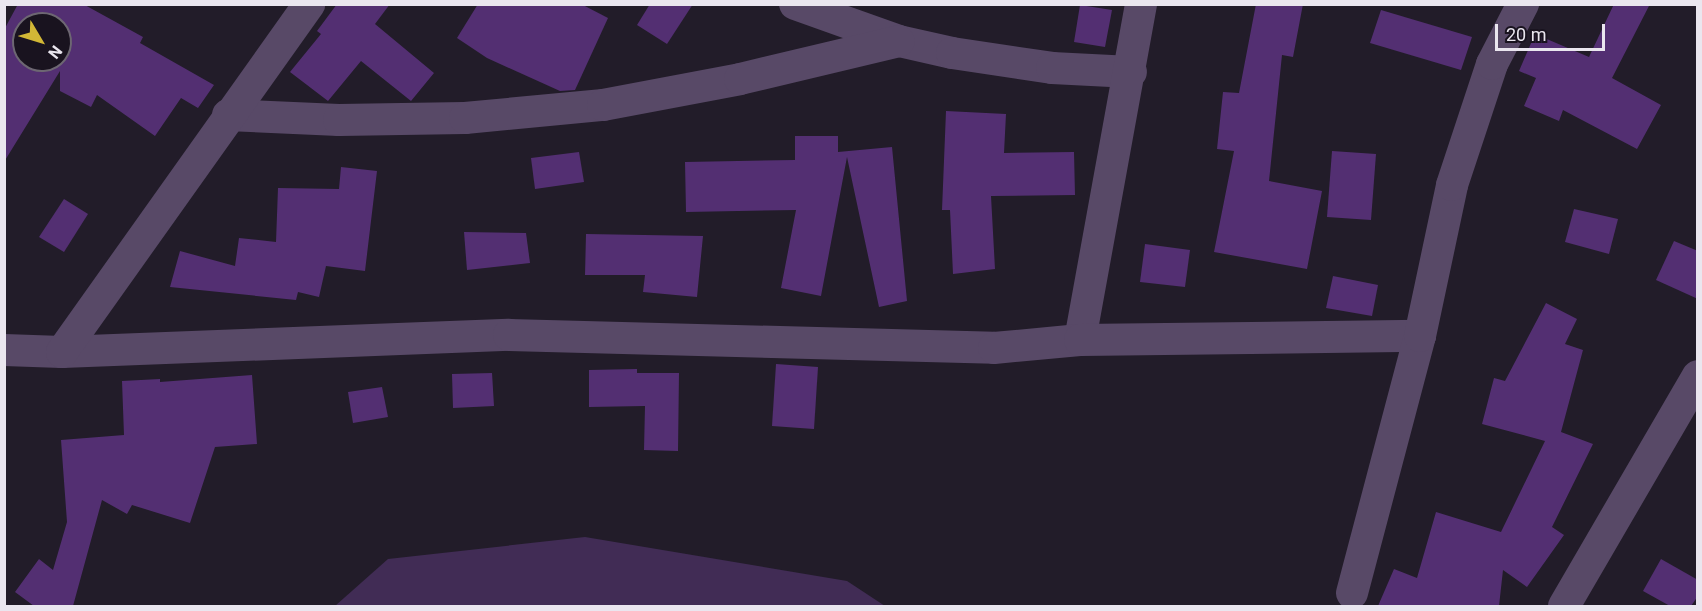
<!DOCTYPE html>
<html>
<head>
<meta charset="utf-8">
<style>
	body { margin:0 }
	#map { position:relative; width:1702px; height:611px; overflow:hidden; background:#221c29; font-family:Roboto,sans-serif }
	div>[style] { position:absolute }
	.green>* { inset:0; background:#412c55 }
	.building>* { inset:0; background:#532f72 }
	.minor>* { height:32px; margin:-16px; padding:0 16px; transform-origin:16px; border-radius:16px; background:#584967 }
	span { translate:-50% -50%; white-space:nowrap; text-align:center; line-height:1.15; -webkit-text-stroke:5px #19131f; paint-order:stroke }
	.frame { position:absolute; inset:0; border:6px solid #eae6ef; pointer-events:none }
	.north { position:absolute; left:12px; top:12px; width:60px; height:60px; box-sizing:border-box; background:#19131f; border:2px solid #6d6772; border-radius:50%; rotate:128deg; font-size:16px; font-weight:700; line-height:24px; text-align:center; color:#eae6ef }
	.north::after { content:''; display:block; margin:auto; width:21px; height:27px; background:#d2b736; clip-path:polygon(50% 0,100% 100%,50% 72%,0 100%) }
	.scale { position:absolute; left:1495px; top:24px; width:110px; height:27px; box-sizing:border-box; border:3px solid #eae6ef; border-top:0; padding-left:8px; font-size:18px; line-height:21px; white-space:nowrap; color:#eae6ef; -webkit-text-stroke:4px #19131f; paint-order:stroke }
</style>
</head>
<body>
<div id="map">
	<div class="green">
		<i style="clip-path:polygon(585px 537px,847px 581px,885px 606px,335px 606px,388px 559px)"></i>
	</div>
	<div class="building">
		<i style="clip-path:polygon(evenodd,18px 4px,83px 4px,143px 37px,140px 43px,214px 85px,198px 108px,181px 98px,155px 136px,97px 95px,91px 107px,60px 91px,60px 71px,4px 162px,4px 30px,18px 4px,24px 24px,60px 24px,60px 60px,24px 60px,24px 24px)"></i>
		<i style="clip-path:polygon(337px 4px,390px 4px,375px 24px,434px 73px,411px 101px,361px 61px,328px 101px,290px 72px,321px 34px,317px 31px)"></i>
		<i style="clip-path:polygon(478px 4px,581px 4px,608px 18px,575px 90px,560px 91px,487px 58px,457px 38px)"></i>
		<i style="clip-path:polygon(650px 4px,693px 4px,667px 44px,637px 25px)"></i>
		<i style="clip-path:polygon(1256px 4px,1303px 4px,1293px 57px,1282px 55px,1269px 181px,1322px 191px,1307px 269px,1214px 252px,1234px 151px,1217px 149px,1223px 92px,1239px 93px)"></i>
		<i style="clip-path:polygon(1614px 4px,1650px 4px,1612px 78px,1661px 105px,1637px 149px,1563px 110px,1559px 121px,1524px 106px,1536px 78px,1519px 71px,1535px 34px,1589px 57px)"></i>
		<i style="clip-path:polygon(1080px 5px,1112px 10px,1105px 47px,1074px 42px)"></i>
		<i style="clip-path:polygon(1381px 10px,1472px 37px,1461px 70px,1370px 43px)"></i>
		<i style="clip-path:polygon(946px 111px,1006px 114px,1004px 153px,1074px 152px,1075px 195px,991px 196px,995px 269px,953px 274px,950px 210px,942px 210px)"></i>
		<i style="clip-path:polygon(795px 136px,838px 136px,838px 152px,892px 147px,907px 301px,879px 307px,847px 157px,821px 296px,781px 288px,796px 210px,686px 212px,685px 162px,795px 160px)"></i>
		<i style="clip-path:polygon(1332px 151px,1376px 154px,1371px 220px,1327px 217px)"></i>
		<i style="clip-path:polygon(579px 152px,584px 182px,535px 189px,531px 158px)"></i>
		<i style="clip-path:polygon(341px 167px,377px 171px,365px 271px,326px 266px,319px 297px,298px 292px,296px 300px,170px 287px,180px 251px,235px 266px,239px 238px,276px 242px,278px 188px,339px 189px)"></i>
		<i style="clip-path:polygon(64px 199px,88px 214px,64px 252px,39px 237px)"></i>
		<i style="clip-path:polygon(1574px 209px,1618px 219px,1609px 254px,1565px 242px)"></i>
		<i style="clip-path:polygon(464px 232px,526px 233px,530px 263px,467px 270px)"></i>
		<i style="clip-path:polygon(586px 234px,703px 236px,697px 297px,643px 292px,645px 275px,585px 275px)"></i>
		<i style="clip-path:polygon(1674px 241px,1698px 251px,1698px 299px,1656px 280px)"></i>
		<i style="clip-path:polygon(1145px 244px,1190px 250px,1185px 287px,1140px 282px)"></i>
		<i style="clip-path:polygon(1333px 276px,1378px 285px,1372px 316px,1326px 308px)"></i>
		<i style="clip-path:polygon(1546px 303px,1577px 319px,1565px 344px,1583px 350px,1561px 432px,1593px 444px,1552px 527px,1564px 535px,1527px 587px,1503px 570px,1499px 606px,1378px 606px,1394px 569px,1417px 578px,1436px 512px,1501px 532px,1545px 441px,1482px 424px,1494px 378px,1505px 381px)"></i>
		<i style="clip-path:polygon(776px 364px,818px 367px,814px 429px,772px 426px)"></i>
		<i style="clip-path:polygon(637px 369px,637px 373px,679px 373px,678px 451px,644px 450px,645px 406px,589px 407px,589px 370px)"></i>
		<i style="clip-path:polygon(492px 373px,494px 406px,453px 408px,452px 374px)"></i>
		<i style="clip-path:polygon(252px 375px,257px 444px,215px 447px,190px 523px,132px 505px,127px 514px,102px 500px,73px 606px,34px 606px,15px 592px,39px 559px,53px 570px,67px 522px,61px 440px,124px 435px,122px 381px,160px 379px,160px 382px)"></i>
		<i style="clip-path:polygon(382px 387px,388px 417px,353px 423px,348px 392px)"></i>
		<i style="clip-path:polygon(1661px 559px,1698px 580px,1698px 596px,1691px 606px,1670px 606px,1643px 591px)"></i>
	</div>
	<div class="minor">
		<i style="left:795px;top:4px;width:110px;rotate:19.6deg"></i>
		<i style="left:899px;top:41px;width:54px;rotate:12.8deg"></i>
		<i style="left:952px;top:53px;width:101px;rotate:8.5deg"></i>
		<i style="left:1052px;top:68px;width:79px;rotate:2.9deg"></i>
		<i style="left:228px;top:115px;width:111px;rotate:2.6deg"></i>
		<i style="left:339px;top:120px;width:126px;rotate:-0.9deg"></i>
		<i style="left:465px;top:118px;width:139px;rotate:-5.4deg"></i>
		<i style="left:603px;top:105px;width:139px;rotate:-10.7deg"></i>
		<i style="left:740px;top:79px;width:163px;rotate:-13.4deg"></i>
		<i style="left:1080px;top:340px;width:341px;rotate:-79.7deg"></i>
		<i style="left:4px;top:350px;width:58px;rotate:2deg"></i>
		<i style="left:62px;top:352px;width:447px;rotate:-2.2deg"></i>
		<i style="left:509px;top:335px;width:485px;rotate:1.5deg"></i>
		<i style="left:994px;top:348px;width:86px;rotate:-5.3deg"></i>
		<i style="left:1080px;top:340px;width:340px;rotate:-0.7deg"></i>
		<i style="left:62px;top:352px;width:427px;rotate:-54.6deg"></i>
		<i style="left:1352px;top:593px;width:266px;rotate:-75.2deg"></i>
		<i style="left:1420px;top:336px;width:154px;rotate:-78deg"></i>
		<i style="left:1452px;top:185px;width:127px;rotate:-71.7deg"></i>
		<i style="left:1492px;top:64px;width:68px;rotate:-62.7deg"></i>
		<i style="left:1564px;top:606px;width:266px;rotate:-59.8deg"></i>
	</div>
	<div class="frame"></div>
	<div class="north">N</div>
	<div class="scale">20 m</div>
</div>
</body>
</html>
